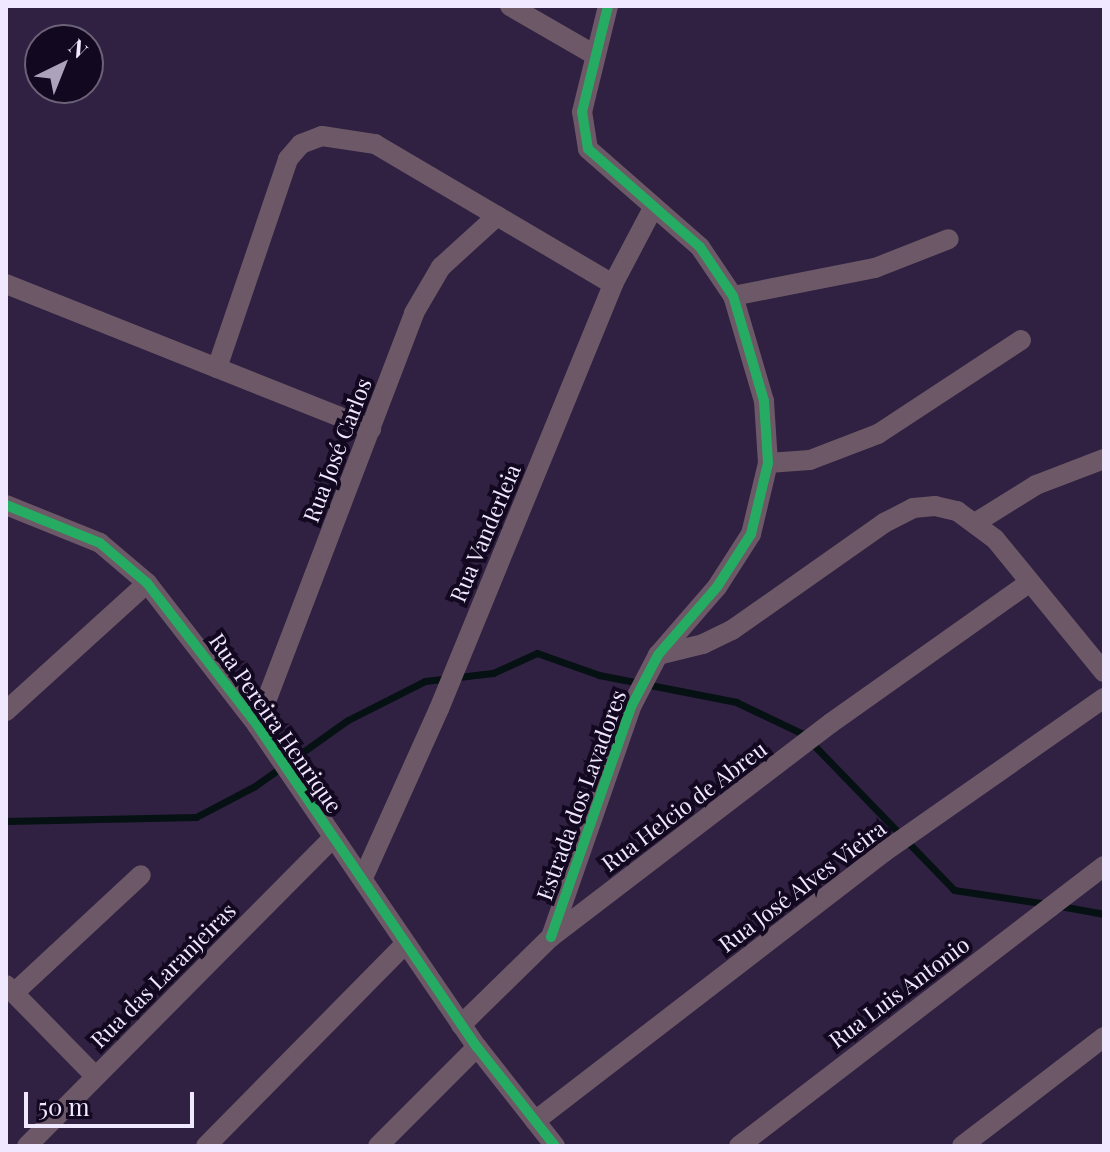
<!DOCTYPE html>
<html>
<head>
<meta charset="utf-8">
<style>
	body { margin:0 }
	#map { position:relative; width:1110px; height:1152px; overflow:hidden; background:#302041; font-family:"Playfair Display",serif }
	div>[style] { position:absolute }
	.stream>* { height:7px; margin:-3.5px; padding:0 3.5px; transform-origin:3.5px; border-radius:3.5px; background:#051112 }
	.minor>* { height:20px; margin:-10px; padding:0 10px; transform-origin:10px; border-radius:10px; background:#6c5866 }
	.cycleway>* { height:10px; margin:-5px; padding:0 5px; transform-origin:5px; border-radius:5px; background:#26ab63 }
	span { translate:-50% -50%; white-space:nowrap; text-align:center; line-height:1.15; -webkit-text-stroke:8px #120820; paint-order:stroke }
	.street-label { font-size:22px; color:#f0e8fe }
	.frame { position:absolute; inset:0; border:8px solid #f0e8fe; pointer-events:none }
	.north { position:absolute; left:24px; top:24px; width:80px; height:80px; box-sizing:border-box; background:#120820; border:2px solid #6b6279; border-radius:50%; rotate:43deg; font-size:22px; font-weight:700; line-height:32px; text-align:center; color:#f0e8fe }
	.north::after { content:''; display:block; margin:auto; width:28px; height:36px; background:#ada2bc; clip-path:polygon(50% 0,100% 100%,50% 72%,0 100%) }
	.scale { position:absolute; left:24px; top:1092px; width:170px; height:36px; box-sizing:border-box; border:4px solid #f0e8fe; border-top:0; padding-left:10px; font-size:24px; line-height:28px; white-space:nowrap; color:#f0e8fe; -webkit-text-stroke:6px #120820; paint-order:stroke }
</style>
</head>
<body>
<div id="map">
	<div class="stream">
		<i style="left:6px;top:821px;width:190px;rotate:-1.2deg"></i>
		<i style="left:196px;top:817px;width:67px;rotate:-27.7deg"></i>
		<i style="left:255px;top:786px;width:114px;rotate:-35.4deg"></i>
		<i style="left:348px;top:720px;width:86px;rotate:-26.9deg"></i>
		<i style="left:425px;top:681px;width:68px;rotate:-6.7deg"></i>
		<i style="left:493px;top:673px;width:48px;rotate:-24.4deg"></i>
		<i style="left:537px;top:653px;width:66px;rotate:19.5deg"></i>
		<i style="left:599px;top:675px;width:140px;rotate:11.1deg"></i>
		<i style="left:736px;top:702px;width:74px;rotate:25.5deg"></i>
		<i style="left:803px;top:734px;width:217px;rotate:45.9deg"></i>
		<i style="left:954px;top:890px;width:95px;rotate:8.5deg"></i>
		<i style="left:1060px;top:906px;width:45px;rotate:10.3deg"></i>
	</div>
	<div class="minor">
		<i style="left:510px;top:6px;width:96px;rotate:30deg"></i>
		<i style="left:6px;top:284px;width:393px;rotate:21.7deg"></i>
		<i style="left:733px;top:296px;width:145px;rotate:-11.2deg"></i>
		<i style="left:875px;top:268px;width:79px;rotate:-21.4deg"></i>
		<i style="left:217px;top:368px;width:221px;rotate:-71.2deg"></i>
		<i style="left:288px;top:159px;width:20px;rotate:-49deg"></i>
		<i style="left:301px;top:144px;width:22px;rotate:-21deg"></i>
		<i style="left:322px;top:136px;width:54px;rotate:8.6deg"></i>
		<i style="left:375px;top:144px;width:276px;rotate:30.5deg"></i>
		<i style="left:768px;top:463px;width:42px;rotate:-4.1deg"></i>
		<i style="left:810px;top:460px;width:73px;rotate:-20.9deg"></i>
		<i style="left:878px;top:434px;width:171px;rotate:-33.3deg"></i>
		<i style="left:6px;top:505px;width:101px;rotate:22deg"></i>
		<i style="left:100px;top:543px;width:62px;rotate:40.4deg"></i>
		<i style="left:147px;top:583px;width:180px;rotate:52.2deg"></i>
		<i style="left:257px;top:725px;width:390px;rotate:55.7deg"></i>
		<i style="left:477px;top:1047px;width:126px;rotate:51.8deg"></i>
		<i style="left:975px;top:523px;width:72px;rotate:-31.9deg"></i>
		<i style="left:1036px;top:485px;width:73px;rotate:-20.9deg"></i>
		<i style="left:658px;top:655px;width:46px;rotate:-13.7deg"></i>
		<i style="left:703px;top:644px;width:32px;rotate:-26deg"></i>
		<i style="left:732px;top:630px;width:186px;rotate:-35.1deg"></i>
		<i style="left:884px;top:523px;width:33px;rotate:-27deg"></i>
		<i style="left:913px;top:508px;width:22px;rotate:-5deg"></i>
		<i style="left:935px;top:506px;width:23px;rotate:13deg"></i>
		<i style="left:957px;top:511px;width:47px;rotate:36.4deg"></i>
		<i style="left:995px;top:539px;width:172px;rotate:50.7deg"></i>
		<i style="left:6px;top:711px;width:190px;rotate:-42.2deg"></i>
		<i style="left:257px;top:725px;width:441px;rotate:-69.1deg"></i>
		<i style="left:414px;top:313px;width:53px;rotate:-59.6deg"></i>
		<i style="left:441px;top:267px;width:76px;rotate:-42.3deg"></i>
		<i style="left:363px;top:878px;width:185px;rotate:-65.8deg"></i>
		<i style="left:439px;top:709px;width:459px;rotate:-67.7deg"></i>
		<i style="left:613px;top:284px;width:86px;rotate:-62.2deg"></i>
		<i style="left:551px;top:937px;width:246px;rotate:-70.8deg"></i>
		<i style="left:632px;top:705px;width:56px;rotate:-62.5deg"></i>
		<i style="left:658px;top:655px;width:90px;rotate:-49.1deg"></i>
		<i style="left:717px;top:587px;width:63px;rotate:-57.3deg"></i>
		<i style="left:751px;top:534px;width:73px;rotate:-76.5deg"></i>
		<i style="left:768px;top:463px;width:62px;rotate:-93.7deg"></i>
		<i style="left:764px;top:401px;width:109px;rotate:-106.4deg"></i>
		<i style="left:733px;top:296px;width:59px;rotate:-124deg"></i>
		<i style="left:700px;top:247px;width:149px;rotate:-138.8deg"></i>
		<i style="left:588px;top:149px;width:37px;rotate:-99deg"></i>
		<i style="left:582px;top:112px;width:109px;rotate:-76.2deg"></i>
		<i style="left:6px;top:985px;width:127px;rotate:45.6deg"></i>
		<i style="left:14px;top:993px;width:173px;rotate:-42.9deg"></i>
		<i style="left:461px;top:1025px;width:126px;rotate:-44.4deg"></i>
		<i style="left:551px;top:937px;width:352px;rotate:-37.4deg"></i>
		<i style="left:831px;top:723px;width:242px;rotate:-35.3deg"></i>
		<i style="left:535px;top:1121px;width:441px;rotate:-37.6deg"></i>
		<i style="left:884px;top:852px;width:269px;rotate:-35deg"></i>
		<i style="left:27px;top:1146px;width:434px;rotate:-45.2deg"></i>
		<i style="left:206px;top:1146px;width:284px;rotate:-45.4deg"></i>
		<i style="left:378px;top:1146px;width:140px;rotate:-45deg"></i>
		<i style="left:739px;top:1146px;width:460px;rotate:-37.5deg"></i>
		<i style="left:962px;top:1146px;width:179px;rotate:-37.5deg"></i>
	</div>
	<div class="cycleway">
		<i style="left:6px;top:505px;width:101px;rotate:22deg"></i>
		<i style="left:100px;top:543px;width:62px;rotate:40.4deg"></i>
		<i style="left:147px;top:583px;width:180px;rotate:52.2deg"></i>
		<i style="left:257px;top:725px;width:390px;rotate:55.7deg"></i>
		<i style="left:477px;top:1047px;width:126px;rotate:51.8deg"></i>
		<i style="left:551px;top:937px;width:246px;rotate:-70.8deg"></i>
		<i style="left:632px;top:705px;width:56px;rotate:-62.5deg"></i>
		<i style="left:658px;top:655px;width:90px;rotate:-49.1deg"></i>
		<i style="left:717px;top:587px;width:63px;rotate:-57.3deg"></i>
		<i style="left:751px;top:534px;width:73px;rotate:-76.5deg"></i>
		<i style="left:768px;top:463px;width:62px;rotate:-93.7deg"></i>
		<i style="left:764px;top:401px;width:109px;rotate:-106.4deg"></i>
		<i style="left:733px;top:296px;width:59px;rotate:-124deg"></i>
		<i style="left:700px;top:247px;width:149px;rotate:-138.8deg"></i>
		<i style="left:588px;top:149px;width:37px;rotate:-99deg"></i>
		<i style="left:582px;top:112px;width:109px;rotate:-76.2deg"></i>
	</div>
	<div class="street-label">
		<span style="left:337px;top:450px;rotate:-69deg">Rua José Carlos</span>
		<span style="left:485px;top:533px;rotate:-67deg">Rua Vanderleia</span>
		<span style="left:276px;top:723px;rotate:55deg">Rua Pereira Henrique</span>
		<span style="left:581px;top:795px;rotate:-70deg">Estrada dos Lavadores</span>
		<span style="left:684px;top:806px;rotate:-37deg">Rua Helcio de Abreu</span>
		<span style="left:802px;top:886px;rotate:-37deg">Rua José Alves Vieira</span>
		<span style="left:163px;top:975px;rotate:-45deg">Rua das Laranjeiras</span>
		<span style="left:899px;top:992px;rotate:-37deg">Rua Luis Antonio</span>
	</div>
	<div class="frame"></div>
	<div class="north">N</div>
	<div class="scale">50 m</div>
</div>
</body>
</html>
